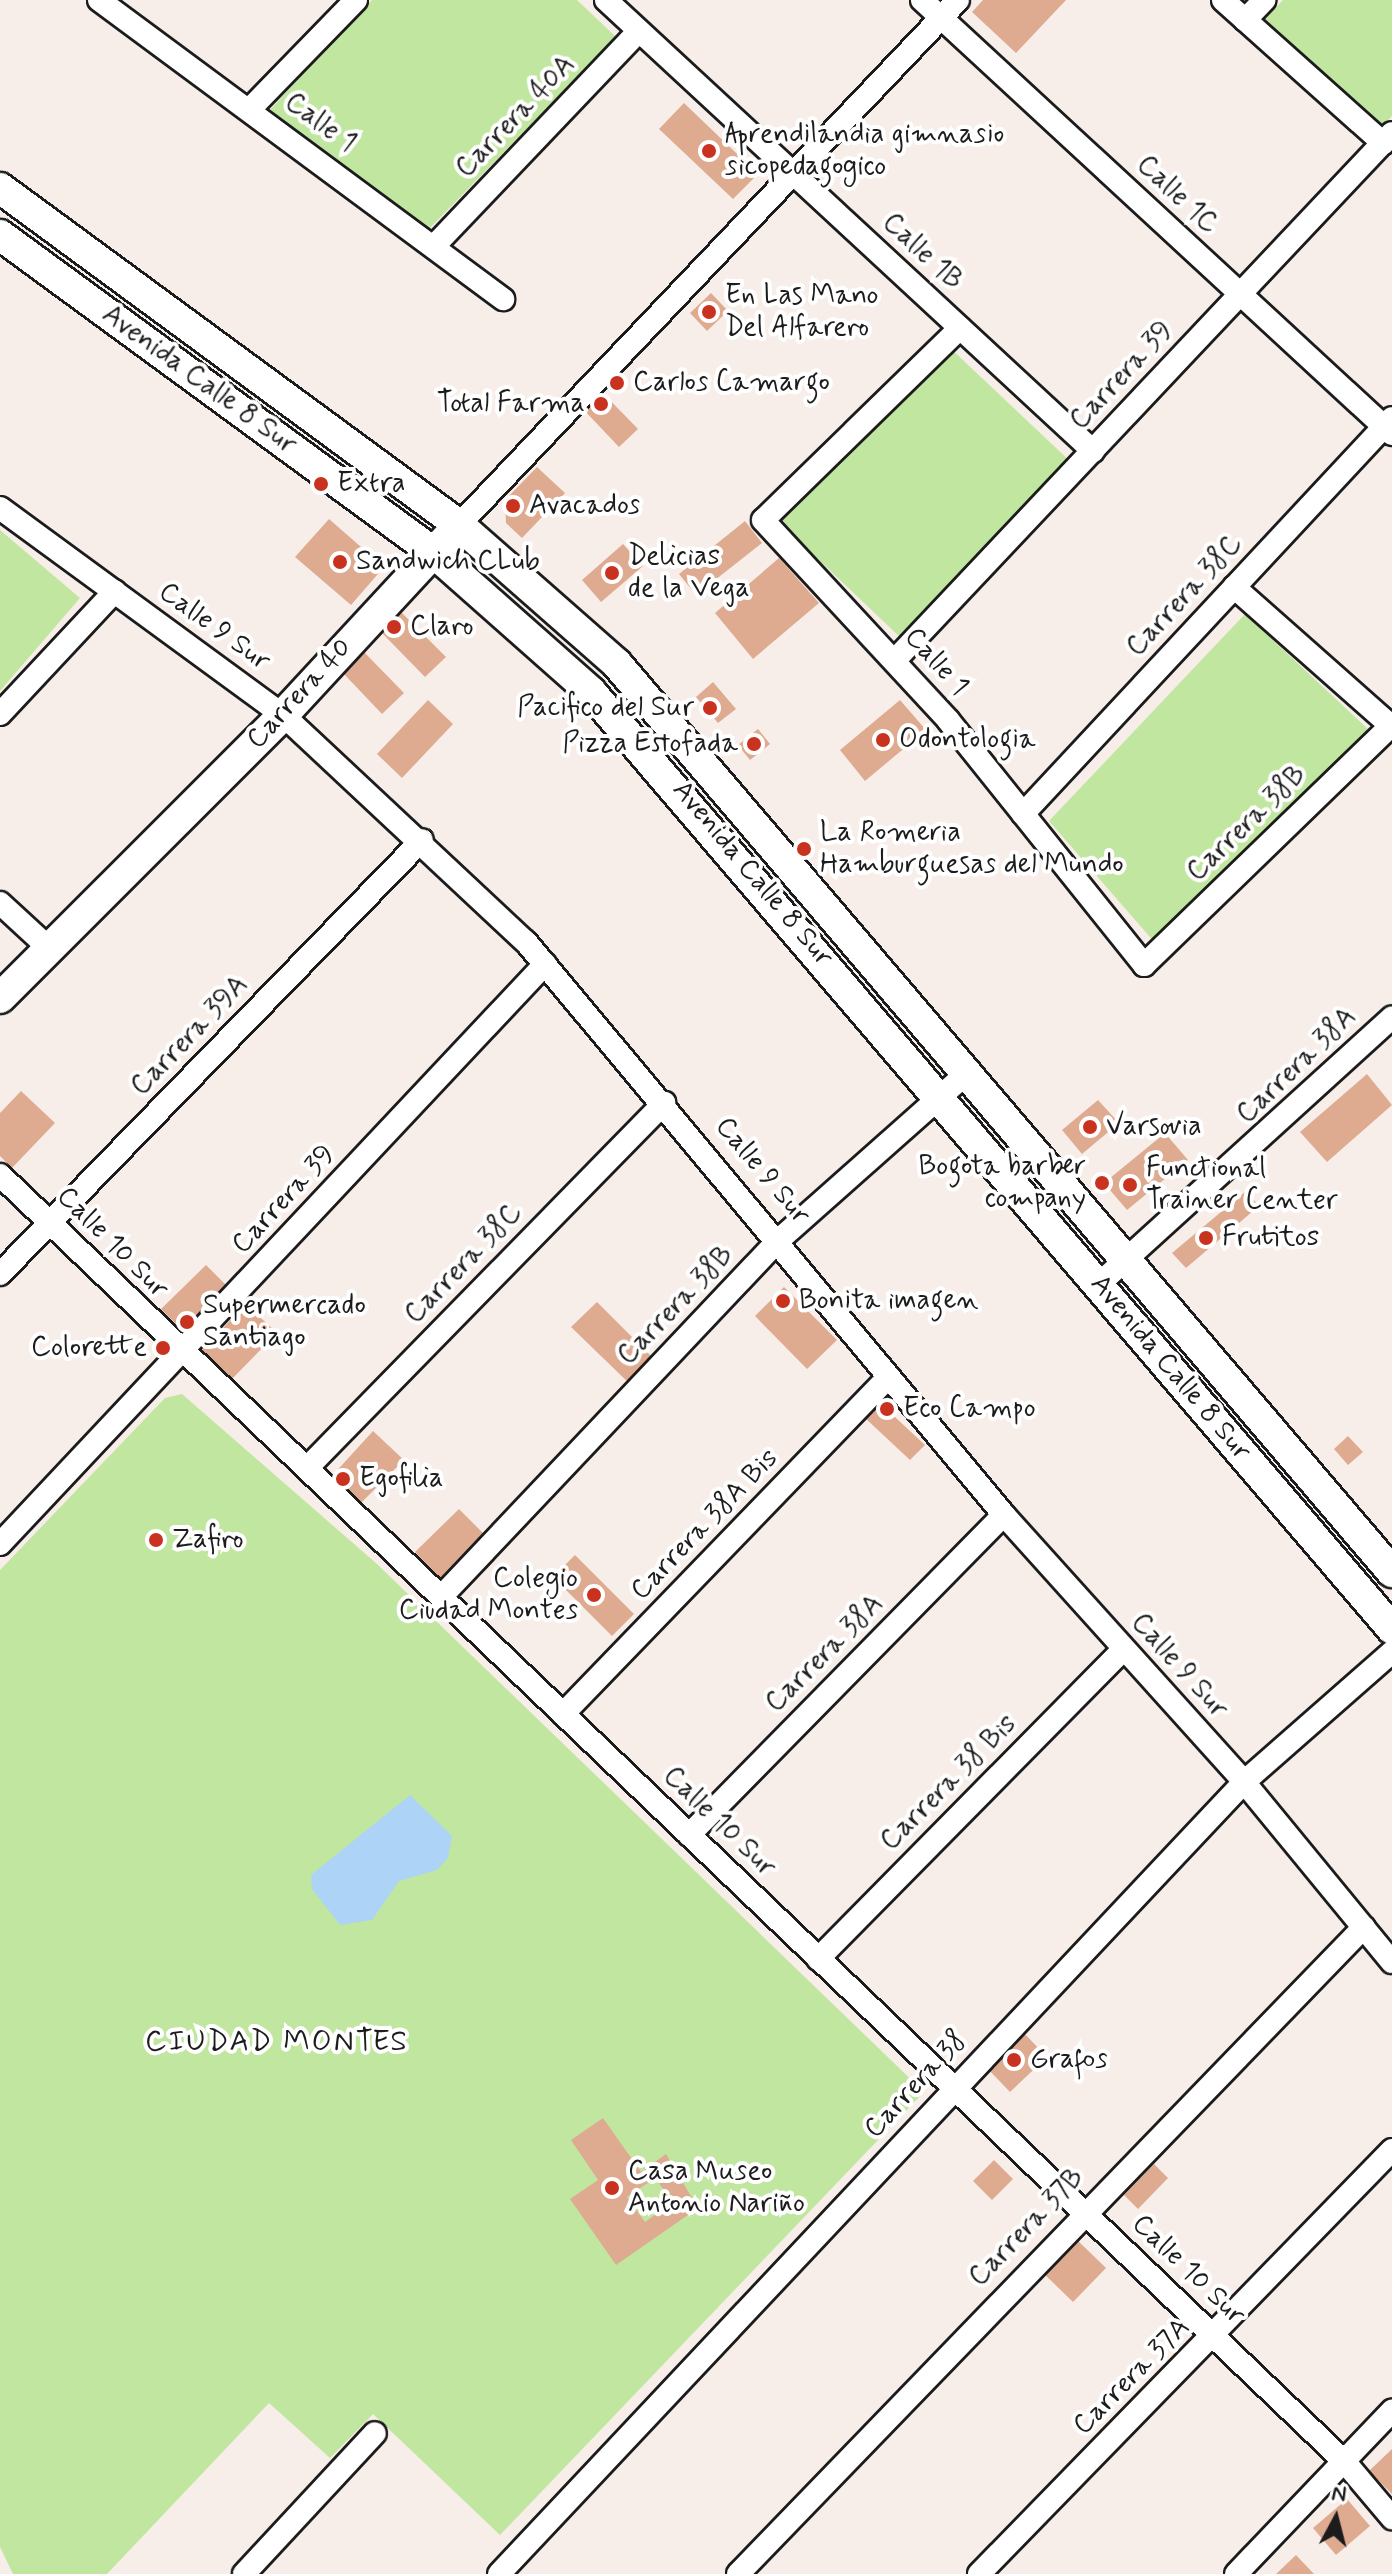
<!DOCTYPE html>
<html>
<head>
<meta charset="utf-8">
<style>
	body { margin:0 }
	#map { position:relative; width:1392px; height:2574px; overflow:hidden; background:#f8eee9; font-family:Mynerve,sans-serif }
	div>[style] { position:absolute }
	.green>* { inset:0; background:#c1e6a0 }
	.water>* { inset:0; background:#add3f6 }
	.building>* { inset:0; background:#deab91 }
	.roads { filter:drop-shadow(2px 0 #1c1c1c) drop-shadow(-2px 0 #1c1c1c) drop-shadow(0 2px #1c1c1c) drop-shadow(0 -2px #1c1c1c) }
	.street>* { height:22px; margin:-11px; padding:0 11px; transform-origin:11px; border-radius:11px; background:#fff }
	.secondary>* { height:30px; margin:-15px; padding:0 15px; transform-origin:15px; border-radius:15px; background:#fff }
	.dots>* { width:22px; height:22px; translate:-50% -50%; box-sizing:border-box; border:4px solid #fff; border-radius:50% }
	span { translate:-50% -50%; white-space:nowrap; text-align:center; line-height:1.15; -webkit-text-stroke:8px #fff; paint-order:stroke }
	.street-label { font-size:28px; color:#1c1c1c }
	.poi-label { font-size:28px; color:#1c1c1c }
	.left { translate:0 -50%; text-align:left }
	.right { translate:-100% -50%; text-align:right }
	.neighbourhood-label { font-size:30px; color:#1c1c1c; letter-spacing:2px }
	.north { position:absolute; left:1296px; top:2478px; width:80px; height:80px; -webkit-text-stroke:6px #fff; paint-order:stroke; rotate:7deg; font-size:22px; font-weight:700; line-height:32px; text-align:center; color:#1c1c1c }
	.north::after { content:''; display:block; margin:auto; width:28px; height:36px; background:#1c1c1c; clip-path:polygon(50% 0,100% 100%,50% 72%,0 100%) }
</style>
</head>
<body>
<div id="map">
	<div class="green">
		<i style="clip-path:polygon(372px 0,577px 0,616px 37px,427px 231px,266px 114px)"></i>
		<i style="clip-path:polygon(1283px 0,1392px 0,1392px 116px,1382px 127px,1265px 19px)"></i>
		<i style="clip-path:polygon(948px 346px,1072px 463px,902px 639px,779px 522px)"></i>
		<i style="clip-path:polygon(0 530px,80px 598px,0 691px)"></i>
		<i style="clip-path:polygon(1245px 614px,1369px 730px,1156px 944px,1049px 821px)"></i>
		<i style="clip-path:polygon(182px 1394px,377px 1564px,924px 2092px,500px 2535px,373px 2414px,330px 2458px,269px 2403px,107px 2574px,13px 2574px,0 2547px,0 1570px,165px 1398px)"></i>
	</div>
	<div class="water">
		<i style="clip-path:polygon(410px 1795px,452px 1836px,448px 1858px,437px 1870px,399px 1881px,372px 1920px,340px 1925px,312px 1889px,311px 1875px)"></i>
	</div>
	<div class="building">
		<i style="clip-path:polygon(983px 0,1066px 0,1016px 53px,972px 12px)"></i>
		<i style="clip-path:polygon(684px 103px,758px 174px,733px 199px,659px 129px)"></i>
		<i style="clip-path:polygon(711px 293px,728px 311px,707px 331px,690px 313px)"></i>
		<i style="clip-path:polygon(600px 390px,638px 429px,619px 447px,582px 408px)"></i>
		<i style="clip-path:polygon(537px 467px,565px 493px,522px 538px,506px 523px,505px 500px)"></i>
		<i style="clip-path:polygon(329px 519px,384px 567px,351px 605px,295px 557px)"></i>
		<i style="clip-path:polygon(745px 521px,762px 543px,696px 595px,679px 574px)"></i>
		<i style="clip-path:polygon(623px 544px,643px 566px,601px 602px,582px 580px)"></i>
		<i style="clip-path:polygon(779px 558px,819px 603px,753px 659px,715px 613px)"></i>
		<i style="clip-path:polygon(401px 612px,446px 657px,425px 677px,381px 632px)"></i>
		<i style="clip-path:polygon(364px 652px,404px 693px,382px 714px,342px 672px)"></i>
		<i style="clip-path:polygon(713px 682px,736px 709px,718px 723px,696px 697px)"></i>
		<i style="clip-path:polygon(428px 700px,453px 724px,402px 778px,377px 754px)"></i>
		<i style="clip-path:polygon(900px 700px,926px 730px,865px 781px,840px 750px)"></i>
		<i style="clip-path:polygon(758px 729px,770px 744px,750px 760px,738px 745px)"></i>
		<i style="clip-path:polygon(1367px 1074px,1392px 1105px,1327px 1162px,1300px 1132px)"></i>
		<i style="clip-path:polygon(21px 1091px,55px 1123px,12px 1168px,0 1156px,0 1113px)"></i>
		<i style="clip-path:polygon(1098px 1100px,1119px 1123px,1082px 1154px,1062px 1130px)"></i>
		<i style="clip-path:polygon(1165px 1133px,1188px 1160px,1127px 1210px,1104px 1183px)"></i>
		<i style="clip-path:polygon(1246px 1191px,1259px 1206px,1186px 1268px,1172px 1253px)"></i>
		<i style="clip-path:polygon(206px 1265px,232px 1291px,187px 1335px,161px 1309px)"></i>
		<i style="clip-path:polygon(784px 1287px,837px 1340px,807px 1369px,755px 1316px)"></i>
		<i style="clip-path:polygon(597px 1302px,659px 1364px,634px 1388px,571px 1327px)"></i>
		<i style="clip-path:polygon(246px 1304px,277px 1333px,231px 1380px,201px 1351px)"></i>
		<i style="clip-path:polygon(880px 1403px,925px 1445px,910px 1460px,865px 1418px)"></i>
		<i style="clip-path:polygon(373px 1431px,404px 1460px,360px 1504px,331px 1477px)"></i>
		<i style="clip-path:polygon(1348px 1436px,1363px 1452px,1348px 1465px,1334px 1449px)"></i>
		<i style="clip-path:polygon(459px 1509px,486px 1536px,441px 1579px,415px 1552px)"></i>
		<i style="clip-path:polygon(575px 1555px,634px 1614px,612px 1636px,553px 1577px)"></i>
		<i style="clip-path:polygon(1021px 2030px,1047px 2057px,1010px 2092px,984px 2065px)"></i>
		<i style="clip-path:polygon(evenodd,603px 2118px,641px 2172px,666px 2154px,698px 2208px,616px 2265px,570px 2199px,598px 2180px,571px 2140px,603px 2118px,655px 2178px,673px 2202px,645px 2222px,627px 2197px,655px 2178px)"></i>
		<i style="clip-path:polygon(994px 2160px,1013px 2179px,992px 2200px,973px 2181px)"></i>
		<i style="clip-path:polygon(1154px 2164px,1168px 2178px,1138px 2209px,1124px 2195px)"></i>
		<i style="clip-path:polygon(1073px 2236px,1106px 2268px,1073px 2302px,1040px 2270px)"></i>
		<i style="clip-path:polygon(1392px 2449px,1392px 2494px,1369px 2471px)"></i>
		<i style="clip-path:polygon(1347px 2499px,1370px 2526px,1336px 2555px,1313px 2528px)"></i>
		<i style="clip-path:polygon(1296px 2555px,1314px 2574px,1276px 2574px)"></i>
	</div>
	<div class="roads">
		<div class="street">
			<i style="left:99px;top:0;width:503px;rotate:36.51deg"></i>
			<i style="left:606px;top:0;width:664px;rotate:42.8deg"></i>
			<i style="left:922px;top:0;width:640px;rotate:42.72deg"></i>
			<i style="left:1223px;top:0;width:215px;rotate:41.8deg"></i>
			<i style="left:1245px;top:20px;width:28px;rotate:-46deg"></i>
			<i style="left:250px;top:109px;width:152px;rotate:-45.8deg"></i>
			<i style="left:436px;top:244px;width:294px;rotate:-46.4deg"></i>
			<i style="left:960px;top:328px;width:275px;rotate:135.7deg"></i>
			<i style="left:763px;top:520px;width:272px;rotate:47.2deg"></i>
			<i style="left:948px;top:720px;width:314px;rotate:51.3deg"></i>
			<i style="left:1144px;top:965px;width:344px;rotate:-44.1deg"></i>
			<i style="left:0;top:508px;width:351px;rotate:36.2deg"></i>
			<i style="left:283px;top:715px;width:333px;rotate:43.1deg"></i>
			<i style="left:526px;top:942px;width:746px;rotate:50.16deg"></i>
			<i style="left:1004px;top:1515px;width:359px;rotate:48deg"></i>
			<i style="left:1244px;top:1782px;width:233px;rotate:50.6deg"></i>
			<i style="left:459px;top:525px;width:724px;rotate:-46.45deg"></i>
			<i style="left:1234px;top:587px;width:211px;rotate:41.5deg"></i>
			<i style="left:895px;top:660px;width:724px;rotate:-46.68deg"></i>
			<i style="left:0;top:714px;width:168px;rotate:-46.9deg"></i>
			<i style="left:1023px;top:814px;width:541px;rotate:-47.02deg"></i>
			<i style="left:0;top:903px;width:67px;rotate:42.6deg"></i>
			<i style="left:0;top:1175px;width:1860px;rotate:43.74deg"></i>
			<i style="left:1344px;top:2461px;width:75px;rotate:49.9deg"></i>
			<i style="left:0;top:1274px;width:605px;rotate:-45.8deg"></i>
			<i style="left:1099px;top:1284px;width:396px;rotate:-42.3deg"></i>
			<i style="left:307px;top:1468px;width:511px;rotate:-45.63deg"></i>
			<i style="left:0;top:1544px;width:796px;rotate:-46.78deg"></i>
			<i style="left:441px;top:1597px;width:493px;rotate:-46.6deg"></i>
			<i style="left:780px;top:1239px;width:253px;rotate:-41.6deg"></i>
			<i style="left:563px;top:1714px;width:469px;rotate:-46deg"></i>
			<i style="left:689px;top:1835px;width:449px;rotate:-45.5deg"></i>
			<i style="left:818px;top:1959px;width:434px;rotate:-45.4deg"></i>
			<i style="left:244px;top:2574px;width:192px;rotate:-47.1deg"></i>
			<i style="left:499px;top:2574px;width:1087px;rotate:-46.75deg"></i>
			<i style="left:1244px;top:1782px;width:197px;rotate:-41.3deg"></i>
			<i style="left:738px;top:2574px;width:900px;rotate:-45.95deg"></i>
			<i style="left:979px;top:2574px;width:592px;rotate:-45.75deg"></i>
			<i style="left:1236px;top:2574px;width:226px;rotate:-46.3deg"></i>
		</div>
		<div class="secondary">
			<i style="left:0;top:188px;width:569px;rotate:36.29deg"></i>
			<i style="left:459px;top:525px;width:210px;rotate:41.3deg"></i>
			<i style="left:617px;top:664px;width:1194px;rotate:49.52deg"></i>
			<i style="left:0;top:235px;width:537px;rotate:36.21deg"></i>
			<i style="left:433px;top:552px;width:211px;rotate:41.5deg"></i>
			<i style="left:591px;top:692px;width:1233px;rotate:49.47deg"></i>
			<i style="left:0;top:998px;width:400px;rotate:-45deg"></i>
			<i style="left:283px;top:715px;width:241px;rotate:-47.2deg"></i>
		</div>
	</div>
	<div class="dots">
		<i style="left:709px;top:151px;background:#c8321e"></i>
		<i style="left:709px;top:312px;background:#c8321e"></i>
		<i style="left:617px;top:383px;background:#c8321e"></i>
		<i style="left:601px;top:404px;background:#c8321e"></i>
		<i style="left:321px;top:484px;background:#c8321e"></i>
		<i style="left:513px;top:506px;background:#c8321e"></i>
		<i style="left:340px;top:562px;background:#c8321e"></i>
		<i style="left:612px;top:573px;background:#c8321e"></i>
		<i style="left:394px;top:627px;background:#c8321e"></i>
		<i style="left:710px;top:708px;background:#c8321e"></i>
		<i style="left:883px;top:740px;background:#c8321e"></i>
		<i style="left:754px;top:744px;background:#c8321e"></i>
		<i style="left:804px;top:849px;background:#c8321e"></i>
		<i style="left:1090px;top:1127px;background:#c8321e"></i>
		<i style="left:1102px;top:1183px;background:#c8321e"></i>
		<i style="left:1130px;top:1185px;background:#c8321e"></i>
		<i style="left:1206px;top:1238px;background:#c8321e"></i>
		<i style="left:783px;top:1301px;background:#c8321e"></i>
		<i style="left:187px;top:1322px;background:#c8321e"></i>
		<i style="left:163px;top:1348px;background:#c8321e"></i>
		<i style="left:887px;top:1409px;background:#c8321e"></i>
		<i style="left:343px;top:1479px;background:#c8321e"></i>
		<i style="left:156px;top:1540px;background:#c8321e"></i>
		<i style="left:594px;top:1595px;background:#c8321e"></i>
		<i style="left:1014px;top:2060px;background:#c8321e"></i>
		<i style="left:612px;top:2188px;background:#c8321e"></i>
	</div>
	<div class="street-label">
		<span style="left:516px;top:117px;rotate:-46deg">Carrera 40A</span>
		<span style="left:320px;top:123px;rotate:36deg">Calle 1</span>
		<span style="left:1177px;top:195px;rotate:43deg">Calle 1C</span>
		<span style="left:922px;top:252px;rotate:43deg">Calle 1B</span>
		<span style="left:1122px;top:376px;rotate:-47deg">Carrera 39</span>
		<span style="left:199px;top:380px;rotate:36deg">Avenida Calle 8 Sur</span>
		<span style="left:1185px;top:596px;rotate:-47deg">Carrera 38C</span>
		<span style="left:214px;top:627px;rotate:36deg">Calle 9 Sur</span>
		<span style="left:936px;top:662px;rotate:48deg">Calle 1</span>
		<span style="left:300px;top:694px;rotate:-47deg">Carrera 40</span>
		<span style="left:1247px;top:824px;rotate:-44deg">Carrera 38B</span>
		<span style="left:752px;top:874px;rotate:50deg">Avenida Calle 8 Sur</span>
		<span style="left:190px;top:1036px;rotate:-46deg">Carrera 39A</span>
		<span style="left:1297px;top:1066px;rotate:-44deg">Carrera 38A</span>
		<span style="left:762px;top:1171px;rotate:50deg">Calle 9 Sur</span>
		<span style="left:284px;top:1200px;rotate:-47deg">Carrera 39</span>
		<span style="left:112px;top:1243px;rotate:45deg">Calle 10 Sur</span>
		<span style="left:464px;top:1264px;rotate:-46deg">Carrera 38C</span>
		<span style="left:676px;top:1306px;rotate:-46deg">Carrera 38B</span>
		<span style="left:1170px;top:1368px;rotate:50deg">Avenida Calle 8 Sur</span>
		<span style="left:705px;top:1525px;rotate:-46deg">Carrera 38A Bis</span>
		<span style="left:825px;top:1654px;rotate:-45deg">Carrera 38A</span>
		<span style="left:1179px;top:1666px;rotate:48deg">Calle 9 Sur</span>
		<span style="left:949px;top:1783px;rotate:-45deg">Carrera 38 Bis</span>
		<span style="left:719px;top:1822px;rotate:44deg">Calle 10 Sur</span>
		<span style="left:916px;top:2085px;rotate:-47deg">Carrera 38</span>
		<span style="left:1027px;top:2228px;rotate:-46deg">Carrera 37B</span>
		<span style="left:1188px;top:2270px;rotate:44deg">Calle 10 Sur</span>
		<span style="left:1132px;top:2377px;rotate:-45deg">Carrera 37A</span>
	</div>
	<div class="poi-label">
		<span class="left" style="left:725px;top:151px">Aprendilandia gimnasio<br>sicopedagogico</span>
		<span class="left" style="left:725px;top:312px">En Las Mano<br>Del Alfarero</span>
		<span class="left" style="left:633px;top:383px">Carlos Camargo</span>
		<span class="right" style="left:585px;top:404px">Total Farma</span>
		<span class="left" style="left:337px;top:484px">Extra</span>
		<span class="left" style="left:529px;top:506px">Avacados</span>
		<span class="left" style="left:628px;top:573px">Delicias<br>de la Vega</span>
		<span class="left" style="left:356px;top:562px">Sandwich CLub</span>
		<span class="left" style="left:410px;top:627px">Claro</span>
		<span class="right" style="left:694px;top:708px">Pacifico del Sur</span>
		<span class="left" style="left:899px;top:740px">Odontologia</span>
		<span class="right" style="left:738px;top:744px">Pizza Estofada</span>
		<span class="left" style="left:820px;top:849px">La Romeria<br>Hamburguesas del Mundo</span>
		<span class="left" style="left:1106px;top:1127px">Varsovia</span>
		<span class="right" style="left:1086px;top:1183px">Bogota barber<br>company</span>
		<span class="left" style="left:1146px;top:1185px">Functional<br>Trainer Center</span>
		<span class="left" style="left:1222px;top:1238px">Frutitos</span>
		<span class="left" style="left:799px;top:1301px">Bonita imagen</span>
		<span class="left" style="left:203px;top:1322px">Supermercado<br>Santiago</span>
		<span class="right" style="left:147px;top:1348px">Colorette</span>
		<span class="left" style="left:903px;top:1409px">Eco Campo</span>
		<span class="left" style="left:359px;top:1479px">Egofilia</span>
		<span class="left" style="left:172px;top:1540px">Zafiro</span>
		<span class="right" style="left:578px;top:1595px">Colegio<br>Ciudad Montes</span>
		<span class="left" style="left:1030px;top:2060px">Grafos</span>
		<span class="left" style="left:628px;top:2188px">Casa Museo<br>Antonio Nariño</span>
	</div>
	<div class="neighbourhood-label">
		<span style="left:277px;top:2042px">CIUDAD MONTES</span>
	</div>
	<div class="north">N</div>
</div>
</body>
</html>
